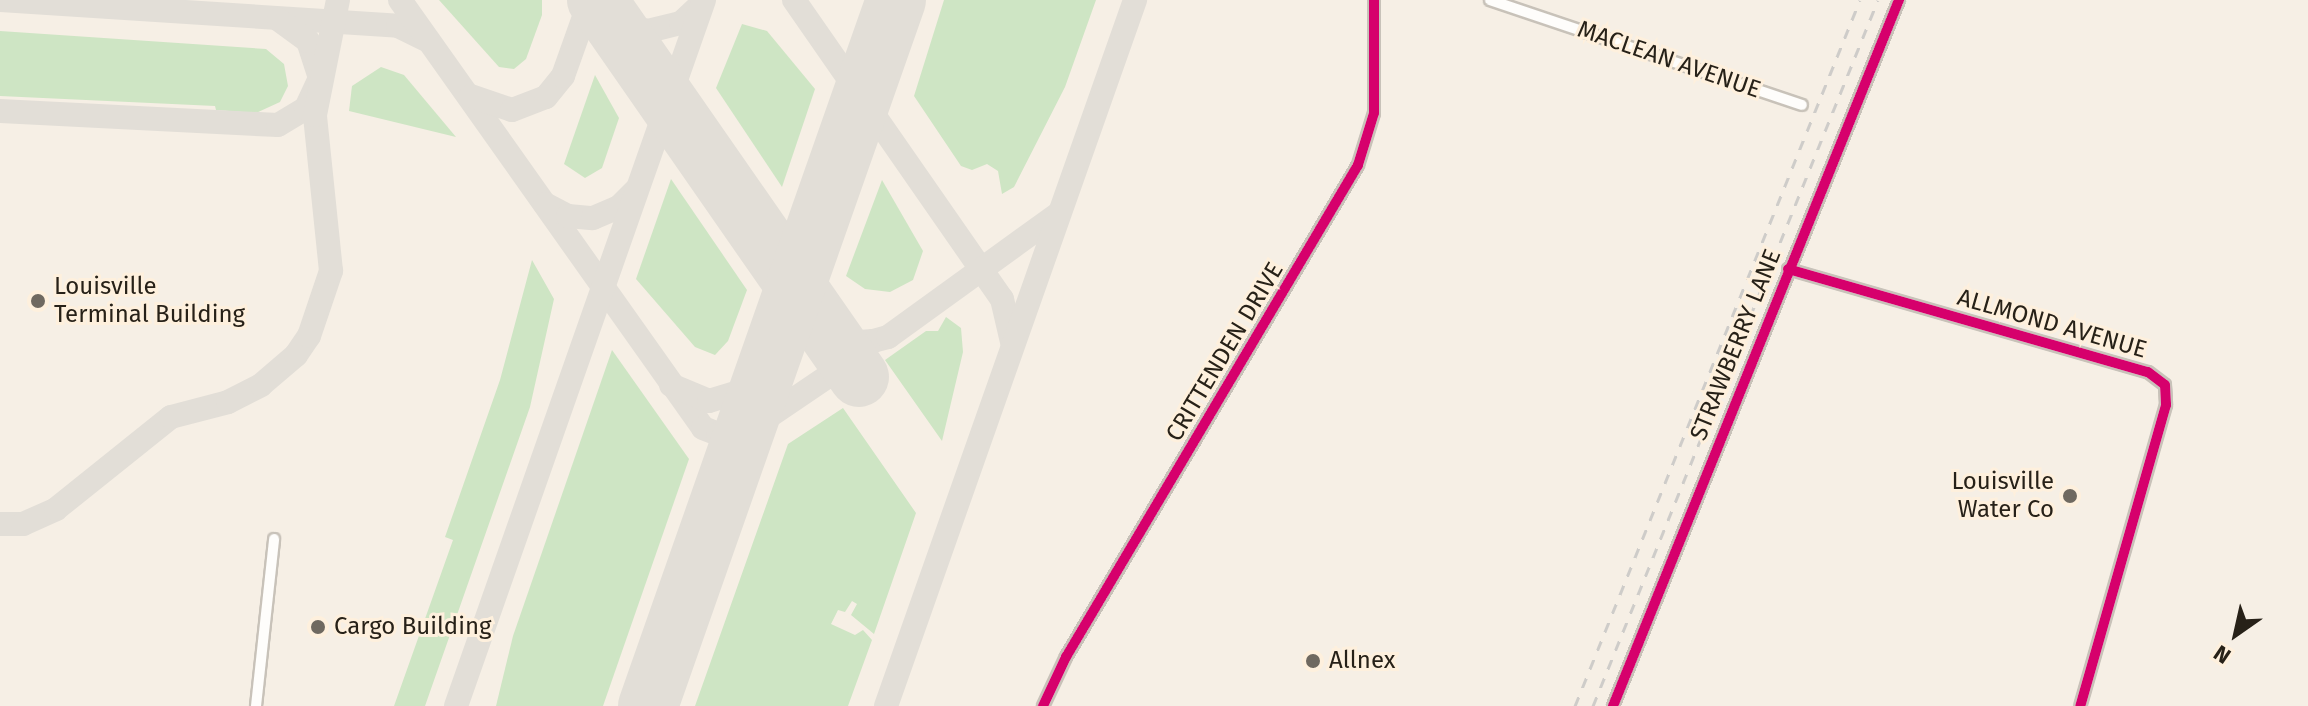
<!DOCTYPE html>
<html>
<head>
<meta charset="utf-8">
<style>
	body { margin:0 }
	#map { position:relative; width:2308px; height:706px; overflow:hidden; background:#f6efe5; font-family:"Fira Sans",sans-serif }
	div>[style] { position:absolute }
	.green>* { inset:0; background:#cee5c4 }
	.taxiway>* { height:24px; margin:-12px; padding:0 12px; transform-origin:12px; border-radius:12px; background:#e2ded7 }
	.runway>* { height:60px; margin:-30px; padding:0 30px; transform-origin:30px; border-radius:30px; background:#e2ded7 }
	.roads { filter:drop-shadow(2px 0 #c8c2b9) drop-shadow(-2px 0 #c8c2b9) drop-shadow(0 2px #c8c2b9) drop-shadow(0 -2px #c8c2b9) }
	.minor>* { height:10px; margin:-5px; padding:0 5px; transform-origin:5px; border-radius:5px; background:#fefdfb }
	.rail>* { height:3px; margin-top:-1.5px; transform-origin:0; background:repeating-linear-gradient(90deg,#ceccc9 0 10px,transparent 0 20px) }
	.cycleway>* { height:10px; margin:-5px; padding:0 5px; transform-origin:5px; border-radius:5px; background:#d6006c }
	.dots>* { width:22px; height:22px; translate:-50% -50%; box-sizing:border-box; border:4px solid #fef0dd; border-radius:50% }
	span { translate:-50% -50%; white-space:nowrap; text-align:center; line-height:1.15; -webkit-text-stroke:6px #fef0dd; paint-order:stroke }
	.street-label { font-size:24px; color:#272118 }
	.poi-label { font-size:24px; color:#272118 }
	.left { translate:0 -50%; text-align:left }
	.right { translate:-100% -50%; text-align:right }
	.north { position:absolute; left:2196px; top:594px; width:80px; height:80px; -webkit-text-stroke:6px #fef0dd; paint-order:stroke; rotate:214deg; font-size:22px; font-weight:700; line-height:32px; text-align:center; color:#272118 }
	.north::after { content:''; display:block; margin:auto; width:28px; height:36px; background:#272118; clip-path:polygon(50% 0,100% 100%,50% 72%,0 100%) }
</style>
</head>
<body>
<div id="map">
	<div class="green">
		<i style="clip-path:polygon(439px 0,542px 0,542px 15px,526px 59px,514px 69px,499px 67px)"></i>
		<i style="clip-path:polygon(944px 0,1096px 0,1065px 87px,1014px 187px,1002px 194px,998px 171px,987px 164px,972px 170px,961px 166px,914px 96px)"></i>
		<i style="clip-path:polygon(742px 24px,767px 31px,815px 89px,782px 187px,716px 88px)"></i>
		<i style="clip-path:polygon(0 31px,266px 49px,284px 64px,288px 86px,280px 102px,256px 113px,216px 110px,215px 106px,0 96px)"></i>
		<i style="clip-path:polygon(381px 67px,404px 75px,456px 137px,349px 111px,352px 86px)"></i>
		<i style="clip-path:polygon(595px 75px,619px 118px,602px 168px,585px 178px,564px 164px)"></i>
		<i style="clip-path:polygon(671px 179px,747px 290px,728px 341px,715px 355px,695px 347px,636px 279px)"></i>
		<i style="clip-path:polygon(882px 180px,923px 251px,913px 280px,890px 292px,865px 289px,846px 276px)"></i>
		<i style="clip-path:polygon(532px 260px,554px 299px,530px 407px,425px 706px,394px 706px,453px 540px,445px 537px,500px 380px)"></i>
		<i style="clip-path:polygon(946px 317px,961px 328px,963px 352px,942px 441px,885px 360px,926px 331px,938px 331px)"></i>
		<i style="clip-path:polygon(612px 350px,689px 459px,603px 706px,496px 706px,513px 636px)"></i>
		<i style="clip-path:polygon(843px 408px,916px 513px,874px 634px,851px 615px,857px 604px,852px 601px,845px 612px,838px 610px,831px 624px,855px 635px,863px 630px,872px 640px,848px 706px,695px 706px,788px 444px)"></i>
	</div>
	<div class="taxiway">
		<i style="left:0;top:0;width:399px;rotate:3.7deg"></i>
		<i style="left:398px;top:26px;width:30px;rotate:26deg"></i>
		<i style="left:400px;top:0;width:524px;rotate:54.7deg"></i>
		<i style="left:703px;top:428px;width:16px;rotate:22deg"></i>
		<i style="left:718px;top:434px;width:25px"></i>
		<i style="left:743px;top:434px;width:128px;rotate:-34.2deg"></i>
		<i style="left:600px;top:0;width:33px;rotate:46deg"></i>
		<i style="left:623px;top:24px;width:26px;rotate:16deg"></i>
		<i style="left:648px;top:31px;width:34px;rotate:-14deg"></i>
		<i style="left:681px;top:23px;width:26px;rotate:-43deg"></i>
		<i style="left:794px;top:0;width:364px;rotate:55.2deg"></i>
		<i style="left:1002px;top:299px;width:44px;rotate:76.9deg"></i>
		<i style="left:610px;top:22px;width:85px;rotate:55.6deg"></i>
		<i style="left:658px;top:92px;width:27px;rotate:84deg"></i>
		<i style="left:471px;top:96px;width:43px;rotate:18.9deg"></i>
		<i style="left:512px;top:110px;width:36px;rotate:-21deg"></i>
		<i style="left:546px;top:97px;width:27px;rotate:-51deg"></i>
		<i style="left:563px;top:76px;width:81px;rotate:-70.4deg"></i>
		<i style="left:0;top:111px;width:278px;rotate:2.9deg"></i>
		<i style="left:278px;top:125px;width:33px;rotate:-31deg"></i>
		<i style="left:306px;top:108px;width:33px;rotate:-65deg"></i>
		<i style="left:320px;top:78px;width:39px;rotate:-108deg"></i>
		<i style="left:308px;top:41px;width:36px;rotate:-144deg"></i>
		<i style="left:545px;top:204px;width:26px;rotate:28deg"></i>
		<i style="left:568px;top:216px;width:25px;rotate:5deg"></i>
		<i style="left:593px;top:218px;width:28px;rotate:-23deg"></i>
		<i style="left:619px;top:207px;width:23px;rotate:-45deg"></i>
		<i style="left:777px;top:253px;width:94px;rotate:55deg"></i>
		<i style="left:831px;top:330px;width:30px;rotate:23deg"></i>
		<i style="left:859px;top:342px;width:14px;rotate:-4deg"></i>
		<i style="left:873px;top:341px;width:16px;rotate:-15deg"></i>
		<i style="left:888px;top:337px;width:210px;rotate:-35.9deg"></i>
		<i style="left:671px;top:385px;width:41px;rotate:22.8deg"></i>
		<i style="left:709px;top:401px;width:38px;rotate:-17deg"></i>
		<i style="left:745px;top:390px;width:28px;rotate:-48deg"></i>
		<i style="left:764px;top:369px;width:67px;rotate:-69.9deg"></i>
		<i style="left:0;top:524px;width:23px"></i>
		<i style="left:23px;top:524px;width:36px;rotate:-24deg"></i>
		<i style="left:56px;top:509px;width:147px;rotate:-38.7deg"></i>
		<i style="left:171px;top:417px;width:59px;rotate:-14.7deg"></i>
		<i style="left:228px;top:402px;width:37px;rotate:-27deg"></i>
		<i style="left:261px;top:385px;width:46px;rotate:-40.6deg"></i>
		<i style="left:296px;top:355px;width:23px;rotate:-56deg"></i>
		<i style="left:309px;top:336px;width:69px;rotate:-71.3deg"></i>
		<i style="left:331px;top:271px;width:157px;rotate:-95.9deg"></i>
		<i style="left:315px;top:115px;width:117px;rotate:-78.7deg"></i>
		<i style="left:456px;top:706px;width:748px;rotate:-70.64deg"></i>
		<i style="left:886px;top:706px;width:749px;rotate:-70.57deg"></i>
	</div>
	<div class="runway">
		<i style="left:597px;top:0;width:459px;rotate:55.2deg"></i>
		<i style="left:648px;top:706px;width:748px;rotate:-70.64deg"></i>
	</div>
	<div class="roads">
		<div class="minor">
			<i style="left:1490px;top:0;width:329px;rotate:18.6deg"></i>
			<i style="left:1788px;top:269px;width:374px;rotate:16deg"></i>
			<i style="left:2148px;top:372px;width:21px;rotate:37deg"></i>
			<i style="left:2165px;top:385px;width:20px;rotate:87deg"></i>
			<i style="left:2166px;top:405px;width:313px;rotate:105.9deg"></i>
			<i style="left:256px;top:706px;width:168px;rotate:-83.8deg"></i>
			<i style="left:1043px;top:706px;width:54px;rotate:-64.9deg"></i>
			<i style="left:1066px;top:657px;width:572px;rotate:-59.31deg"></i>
			<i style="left:1358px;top:165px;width:54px;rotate:-72.9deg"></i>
			<i style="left:1374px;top:113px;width:113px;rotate:-90deg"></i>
			<i style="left:1613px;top:706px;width:762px;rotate:-67.95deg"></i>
		</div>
	</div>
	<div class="rail">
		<i style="left:1575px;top:706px;width:761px;rotate:-68.02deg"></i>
		<i style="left:1593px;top:706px;width:761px;rotate:-68.02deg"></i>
	</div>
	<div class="cycleway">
		<i style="left:1788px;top:269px;width:374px;rotate:16deg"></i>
		<i style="left:2148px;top:372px;width:21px;rotate:37deg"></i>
		<i style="left:2165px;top:385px;width:20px;rotate:87deg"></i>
		<i style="left:2166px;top:405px;width:313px;rotate:105.9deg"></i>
		<i style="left:1043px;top:706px;width:54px;rotate:-64.9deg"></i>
		<i style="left:1066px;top:657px;width:572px;rotate:-59.31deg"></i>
		<i style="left:1358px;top:165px;width:54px;rotate:-72.9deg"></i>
		<i style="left:1374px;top:113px;width:113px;rotate:-90deg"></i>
		<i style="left:1613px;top:706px;width:762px;rotate:-67.95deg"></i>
	</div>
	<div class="dots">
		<i style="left:38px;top:301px;background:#6f6960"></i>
		<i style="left:2070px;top:496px;background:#6f6960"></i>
		<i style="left:318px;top:627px;background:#6f6960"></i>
		<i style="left:1313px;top:661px;background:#6f6960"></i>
	</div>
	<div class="street-label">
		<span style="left:1669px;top:60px;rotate:19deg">MACLEAN AVENUE</span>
		<span style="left:2052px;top:324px;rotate:16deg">ALLMOND AVENUE</span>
		<span style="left:1736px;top:345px;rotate:-68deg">STRAWBERRY LANE</span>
		<span style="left:1225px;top:352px;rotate:-59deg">CRITTENDEN DRIVE</span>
	</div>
	<div class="poi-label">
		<span class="left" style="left:54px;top:301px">Louisville<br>Terminal Building</span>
		<span class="right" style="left:2054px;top:496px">Louisville<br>Water Co</span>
		<span class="left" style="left:334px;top:627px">Cargo Building</span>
		<span class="left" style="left:1329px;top:661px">Allnex</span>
	</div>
	<div class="north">N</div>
</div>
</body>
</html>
